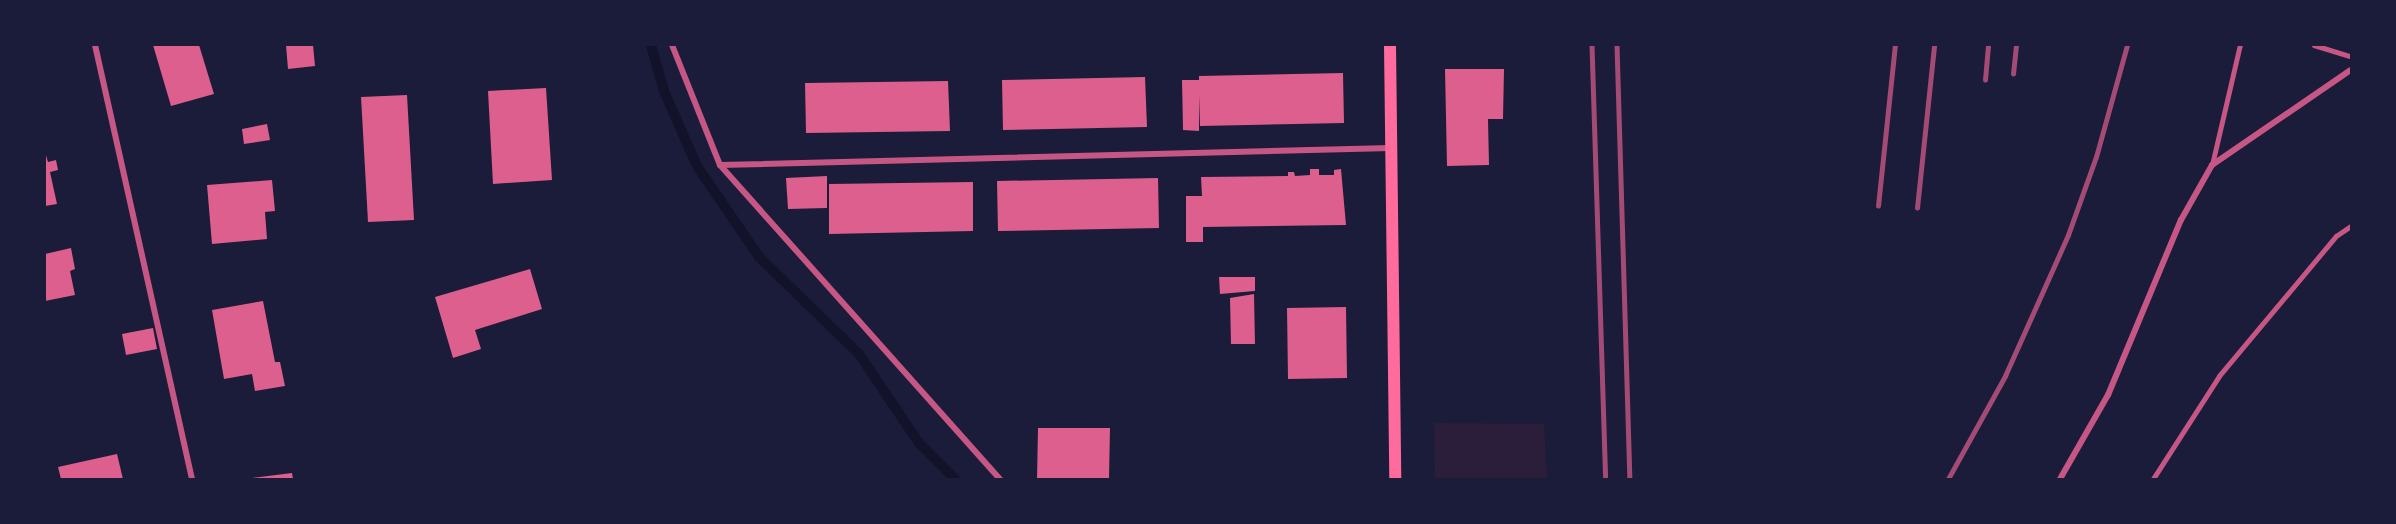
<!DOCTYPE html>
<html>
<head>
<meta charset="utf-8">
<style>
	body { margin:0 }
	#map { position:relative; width:2396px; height:524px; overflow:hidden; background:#1b1b3a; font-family:"Sofia Sans Condensed",sans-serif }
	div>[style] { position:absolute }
	.green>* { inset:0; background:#2a1e3b }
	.stream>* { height:10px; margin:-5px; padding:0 5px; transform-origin:5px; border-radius:5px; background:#12122b }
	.building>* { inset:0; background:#dd5f8e }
	.service>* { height:4.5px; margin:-2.25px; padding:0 2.25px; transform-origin:2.25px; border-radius:2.25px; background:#c65784 }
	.minor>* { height:6px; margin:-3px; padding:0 3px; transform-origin:3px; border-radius:3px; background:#c65784 }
	.secondary>* { height:12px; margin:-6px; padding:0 6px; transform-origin:6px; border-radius:6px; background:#ff6b9d }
	.rail>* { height:4.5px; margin:-2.25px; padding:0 2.25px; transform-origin:2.25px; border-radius:2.25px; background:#a44b75 }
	span { translate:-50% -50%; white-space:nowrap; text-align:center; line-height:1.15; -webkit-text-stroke:5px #1b1b3a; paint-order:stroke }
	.frame { position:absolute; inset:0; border:46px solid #1b1b3a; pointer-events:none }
</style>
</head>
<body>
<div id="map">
	<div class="green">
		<i style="clip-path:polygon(1434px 423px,1544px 424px,1547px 479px,1435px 479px)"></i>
	</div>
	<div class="stream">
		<i style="left:651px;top:45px;width:48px;rotate:74.2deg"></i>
		<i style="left:664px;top:91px;width:82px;rotate:66.3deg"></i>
		<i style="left:697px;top:166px;width:110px;rotate:55.7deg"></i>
		<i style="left:759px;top:257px;width:139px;rotate:44.1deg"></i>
		<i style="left:859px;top:354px;width:107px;rotate:56deg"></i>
		<i style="left:919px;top:443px;width:51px;rotate:45deg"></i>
	</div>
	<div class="building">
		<i style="clip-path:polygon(153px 45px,199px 45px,214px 94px,171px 106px)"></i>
		<i style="clip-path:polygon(286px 45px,313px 45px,315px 66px,288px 69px)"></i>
		<i style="clip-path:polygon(1445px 69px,1504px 69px,1503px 119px,1488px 119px,1489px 165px,1447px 166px)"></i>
		<i style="clip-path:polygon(1343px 73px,1344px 123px,1200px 126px,1199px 95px,1199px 131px,1183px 130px,1182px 80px,1199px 80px,1199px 76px)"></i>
		<i style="clip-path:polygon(1145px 77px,1147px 127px,1003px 130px,1002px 80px)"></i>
		<i style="clip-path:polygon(948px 81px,950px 131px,806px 133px,805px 83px)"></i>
		<i style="clip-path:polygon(546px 88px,552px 180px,493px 184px,488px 91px)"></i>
		<i style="clip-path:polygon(407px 95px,414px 220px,368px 222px,361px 97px)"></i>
		<i style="clip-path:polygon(267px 124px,270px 140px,244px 144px,242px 129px)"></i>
		<i style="clip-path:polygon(45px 152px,48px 162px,56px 160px,58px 170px,50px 172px,57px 204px,45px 206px)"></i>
		<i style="clip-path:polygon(1310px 169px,1319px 169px,1319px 175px,1334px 175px,1334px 170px,1341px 169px,1346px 225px,1203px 227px,1203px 242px,1186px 242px,1186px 196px,1202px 196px,1201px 177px,1288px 176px,1288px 172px,1294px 172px,1295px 176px,1310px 175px)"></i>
		<i style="clip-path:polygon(827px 176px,827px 208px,788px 209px,786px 178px)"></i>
		<i style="clip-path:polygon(1158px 178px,1159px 228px,998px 231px,997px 181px)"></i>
		<i style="clip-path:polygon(272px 180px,275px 211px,265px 212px,267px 239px,212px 244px,207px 185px)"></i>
		<i style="clip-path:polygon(973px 182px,973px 231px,829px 234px,829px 184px)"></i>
		<i style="clip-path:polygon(71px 248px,75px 269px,70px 271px,75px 295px,45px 301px,45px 254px)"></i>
		<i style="clip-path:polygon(530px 269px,542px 309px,475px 330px,481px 349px,453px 358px,435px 297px)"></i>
		<i style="clip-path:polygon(1219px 277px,1255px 277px,1255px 291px,1220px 294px)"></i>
		<i style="clip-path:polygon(1254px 294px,1255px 344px,1231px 344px,1230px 298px)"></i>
		<i style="clip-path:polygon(263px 301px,275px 362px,280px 362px,285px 386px,255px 391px,252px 374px,224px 379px,212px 310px)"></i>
		<i style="clip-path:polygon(1346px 307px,1347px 378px,1288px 379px,1287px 308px)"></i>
		<i style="clip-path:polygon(153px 328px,157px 349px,126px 355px,122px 334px)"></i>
		<i style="clip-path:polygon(1038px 428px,1110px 428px,1109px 479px,1037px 479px)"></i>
		<i style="clip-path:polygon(117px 454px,123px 479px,61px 479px,58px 467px)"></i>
		<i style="clip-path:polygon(292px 473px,293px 479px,252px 479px,252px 478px)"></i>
	</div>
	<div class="service">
		<i style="left:2314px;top:45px;width:39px;rotate:17deg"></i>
		<i style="left:2212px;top:165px;width:123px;rotate:-76.9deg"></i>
		<i style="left:2153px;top:479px;width:122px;rotate:-57.3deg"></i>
		<i style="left:2219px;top:376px;width:182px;rotate:-50.1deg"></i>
		<i style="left:2336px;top:236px;width:18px;rotate:-34deg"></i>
	</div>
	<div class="minor">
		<i style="left:95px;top:45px;width:445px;rotate:77.4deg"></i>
		<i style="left:672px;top:45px;width:129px;rotate:68.2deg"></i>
		<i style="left:720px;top:165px;width:421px;rotate:48.3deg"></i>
		<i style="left:720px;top:165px;width:671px;rotate:-1.45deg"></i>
		<i style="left:2060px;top:479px;width:97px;rotate:-60.3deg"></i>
		<i style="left:2108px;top:395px;width:190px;rotate:-67.4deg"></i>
		<i style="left:2181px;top:220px;width:63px;rotate:-60.6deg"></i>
		<i style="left:2212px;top:165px;width:168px;rotate:-34.4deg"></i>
	</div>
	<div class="secondary">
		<i style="left:1390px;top:45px;width:434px;rotate:89.3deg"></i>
	</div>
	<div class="rail">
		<i style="left:1592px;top:45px;width:434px;rotate:88.2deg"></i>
		<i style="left:1617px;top:45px;width:434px;rotate:88.3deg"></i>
		<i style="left:2013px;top:74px;width:29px;rotate:-84deg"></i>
		<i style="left:1985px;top:80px;width:35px;rotate:-85deg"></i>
		<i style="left:1878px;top:206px;width:162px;rotate:-84deg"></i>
		<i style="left:1917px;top:208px;width:164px;rotate:-84deg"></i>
		<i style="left:1948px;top:479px;width:118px;rotate:-61deg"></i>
		<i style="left:2005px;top:376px;width:154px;rotate:-65.9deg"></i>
		<i style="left:2068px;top:235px;width:83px;rotate:-70.3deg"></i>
		<i style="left:2096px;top:157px;width:116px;rotate:-74.5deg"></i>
	</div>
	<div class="frame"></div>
</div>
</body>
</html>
